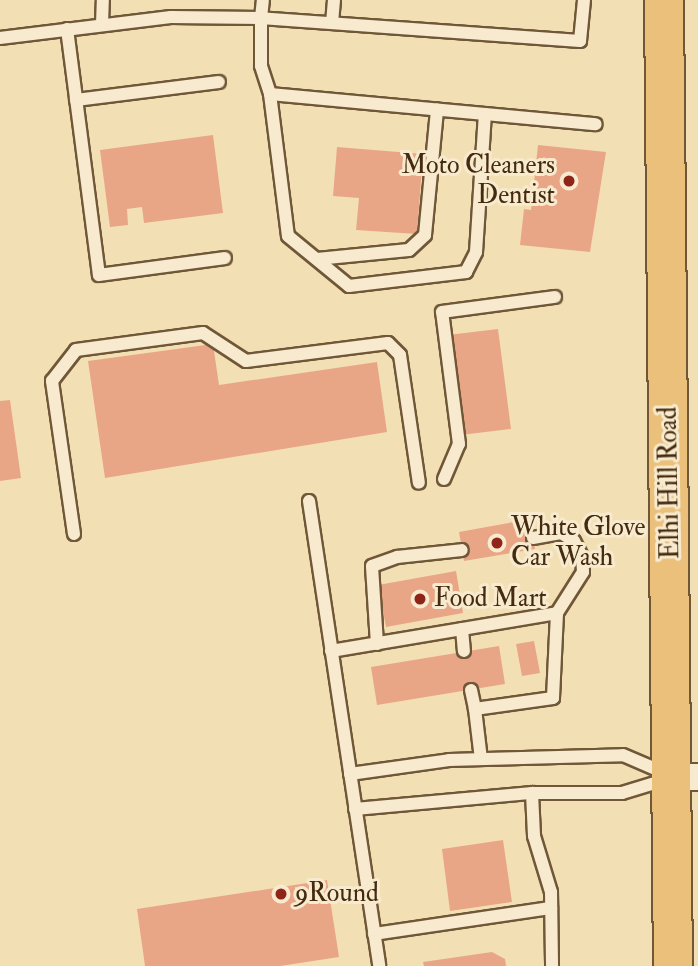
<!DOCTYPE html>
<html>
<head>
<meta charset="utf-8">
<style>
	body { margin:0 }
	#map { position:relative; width:698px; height:966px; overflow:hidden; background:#f3dfb4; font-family:"IM FELL Double Pica",serif }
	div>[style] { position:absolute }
	.building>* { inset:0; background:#e9a687 }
	.roads { filter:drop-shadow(2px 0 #705738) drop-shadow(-2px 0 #705738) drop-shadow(0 2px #705738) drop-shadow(0 -2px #705738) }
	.service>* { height:12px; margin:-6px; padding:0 6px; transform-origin:6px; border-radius:6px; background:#f7eace }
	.minor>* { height:26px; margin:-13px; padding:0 13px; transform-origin:13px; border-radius:13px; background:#f7eace }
	.primary>* { height:38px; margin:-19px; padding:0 19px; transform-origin:19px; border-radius:19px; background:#eac07a }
	.dots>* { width:19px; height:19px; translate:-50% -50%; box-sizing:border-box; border:4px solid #f7eace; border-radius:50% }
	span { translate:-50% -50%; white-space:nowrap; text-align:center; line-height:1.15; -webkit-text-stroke:6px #f7eace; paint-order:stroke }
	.poi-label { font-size:26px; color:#442a0e }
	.right { translate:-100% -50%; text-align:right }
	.left { translate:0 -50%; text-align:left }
	.street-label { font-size:26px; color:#442a0e }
</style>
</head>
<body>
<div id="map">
	<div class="building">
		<i style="clip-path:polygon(213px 135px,223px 213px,144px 223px,142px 207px,127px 209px,128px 225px,110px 227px,100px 150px)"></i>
		<i style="clip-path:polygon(538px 145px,606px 152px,590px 252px,520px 245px,524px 209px,531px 210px)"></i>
		<i style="clip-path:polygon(337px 147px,423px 154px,417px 234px,356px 230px,359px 198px,333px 196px)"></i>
		<i style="clip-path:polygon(498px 329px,511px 429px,461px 435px,448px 335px)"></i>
		<i style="clip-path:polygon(213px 344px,219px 385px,377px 362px,387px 432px,105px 478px,88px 361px)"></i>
		<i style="clip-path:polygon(10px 400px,21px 478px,0 481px,0 401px)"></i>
		<i style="clip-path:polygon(530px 519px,535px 549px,464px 561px,459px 532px)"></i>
		<i style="clip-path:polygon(456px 571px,463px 613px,386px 627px,378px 585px)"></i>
		<i style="clip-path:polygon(534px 641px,540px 673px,522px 676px,516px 644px)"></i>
		<i style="clip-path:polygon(499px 646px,505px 684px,377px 705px,371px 667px)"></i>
		<i style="clip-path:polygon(503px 840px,512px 902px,450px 911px,442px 849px)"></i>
		<i style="clip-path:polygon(327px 880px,339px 957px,280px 966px,145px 966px,137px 909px)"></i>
		<i style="clip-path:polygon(492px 952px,505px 959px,506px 966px,424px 966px,423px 962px)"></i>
	</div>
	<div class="roads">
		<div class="service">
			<i style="left:584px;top:0;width:41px;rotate:95.6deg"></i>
			<i style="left:580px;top:41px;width:320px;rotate:-175.9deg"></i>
			<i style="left:261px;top:18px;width:48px;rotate:90deg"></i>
			<i style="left:261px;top:66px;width:29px;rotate:72deg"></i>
			<i style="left:270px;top:94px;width:327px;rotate:5.3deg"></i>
			<i style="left:332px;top:23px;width:23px;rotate:-85deg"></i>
			<i style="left:102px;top:24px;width:24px;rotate:-88deg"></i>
			<i style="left:67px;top:29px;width:248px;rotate:82.6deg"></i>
			<i style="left:99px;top:275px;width:127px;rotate:-7.7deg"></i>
			<i style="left:0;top:38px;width:172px;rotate:-7deg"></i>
			<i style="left:171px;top:17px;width:90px;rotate:0.6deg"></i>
			<i style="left:261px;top:18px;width:18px;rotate:-84deg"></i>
			<i style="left:270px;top:94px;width:143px;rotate:82.8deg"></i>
			<i style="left:288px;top:236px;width:79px;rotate:39.3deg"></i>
			<i style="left:349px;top:286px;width:118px;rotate:-6.8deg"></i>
			<i style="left:466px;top:272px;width:22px;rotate:-63deg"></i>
			<i style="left:476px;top:252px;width:138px;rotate:-86.3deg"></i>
			<i style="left:76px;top:100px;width:144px;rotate:-7.2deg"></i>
			<i style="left:317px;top:259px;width:92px;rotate:-5.6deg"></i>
			<i style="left:409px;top:250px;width:22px;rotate:-43deg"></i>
			<i style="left:425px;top:235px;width:126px;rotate:-84.5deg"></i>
			<i style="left:444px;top:479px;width:38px;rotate:-67deg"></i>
			<i style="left:459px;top:444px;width:133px;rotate:-97.3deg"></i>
			<i style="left:442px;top:312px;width:114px;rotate:-7.6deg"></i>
			<i style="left:309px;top:501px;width:470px;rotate:81.4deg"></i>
			<i style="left:74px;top:534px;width:155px;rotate:-98.2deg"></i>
			<i style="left:52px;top:381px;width:39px;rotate:-52deg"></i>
			<i style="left:76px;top:350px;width:128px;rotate:-7.6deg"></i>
			<i style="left:203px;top:333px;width:51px;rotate:33.1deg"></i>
			<i style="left:246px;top:361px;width:143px;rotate:-7.2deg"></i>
			<i style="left:388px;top:343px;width:17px;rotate:45deg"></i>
			<i style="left:400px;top:355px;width:129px;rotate:81.6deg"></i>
			<i style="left:533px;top:538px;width:28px;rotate:-10deg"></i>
			<i style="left:561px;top:533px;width:15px;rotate:32deg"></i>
			<i style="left:574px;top:541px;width:18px;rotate:63deg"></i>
			<i style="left:582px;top:557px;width:15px;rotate:86deg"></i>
			<i style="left:583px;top:572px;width:49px;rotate:122.4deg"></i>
			<i style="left:462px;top:629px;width:22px;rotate:85deg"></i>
			<i style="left:377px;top:644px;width:78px;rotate:-93.7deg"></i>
			<i style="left:372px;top:566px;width:27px;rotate:-20deg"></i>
			<i style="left:397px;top:557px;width:65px;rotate:-6.1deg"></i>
			<i style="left:331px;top:651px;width:229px;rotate:-9.5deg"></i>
			<i style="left:557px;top:613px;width:85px;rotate:92.7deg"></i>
			<i style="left:553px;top:698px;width:79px;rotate:172deg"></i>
			<i style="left:475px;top:709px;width:50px;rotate:83.2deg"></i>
			<i style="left:471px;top:690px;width:19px;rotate:78deg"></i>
			<i style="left:350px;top:774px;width:100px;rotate:-8deg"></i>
			<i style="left:449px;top:760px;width:174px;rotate:-1.6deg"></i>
			<i style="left:623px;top:755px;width:46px;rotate:23.2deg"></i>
			<i style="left:532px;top:793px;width:43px;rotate:87.3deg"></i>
			<i style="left:534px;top:836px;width:59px;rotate:73.1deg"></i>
			<i style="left:551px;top:892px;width:74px;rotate:89.2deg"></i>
			<i style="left:355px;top:809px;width:178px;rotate:-5.2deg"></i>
			<i style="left:532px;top:793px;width:90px"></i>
			<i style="left:622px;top:793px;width:48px;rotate:-16.9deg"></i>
			<i style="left:374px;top:934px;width:179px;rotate:-8.4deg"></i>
		</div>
		<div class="minor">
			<i style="left:675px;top:777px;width:23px"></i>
		</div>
		<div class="primary">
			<i style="left:664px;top:0;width:966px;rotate:89.47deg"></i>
		</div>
	</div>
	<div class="dots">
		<i style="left:569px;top:181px;background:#8f2418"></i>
		<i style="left:497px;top:543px;background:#8f2418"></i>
		<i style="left:420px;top:599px;background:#8f2418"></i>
		<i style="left:281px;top:894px;background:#8f2418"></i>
	</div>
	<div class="poi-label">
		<span class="right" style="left:555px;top:181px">Moto Cleaners<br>Dentist</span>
		<span class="left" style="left:511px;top:543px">White Glove<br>Car Wash</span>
		<span class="left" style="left:434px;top:599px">Food Mart</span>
		<span class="left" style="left:295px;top:894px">9Round</span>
	</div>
	<div class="street-label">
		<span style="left:670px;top:483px;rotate:-91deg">Elhi Hill Road</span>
	</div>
</div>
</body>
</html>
